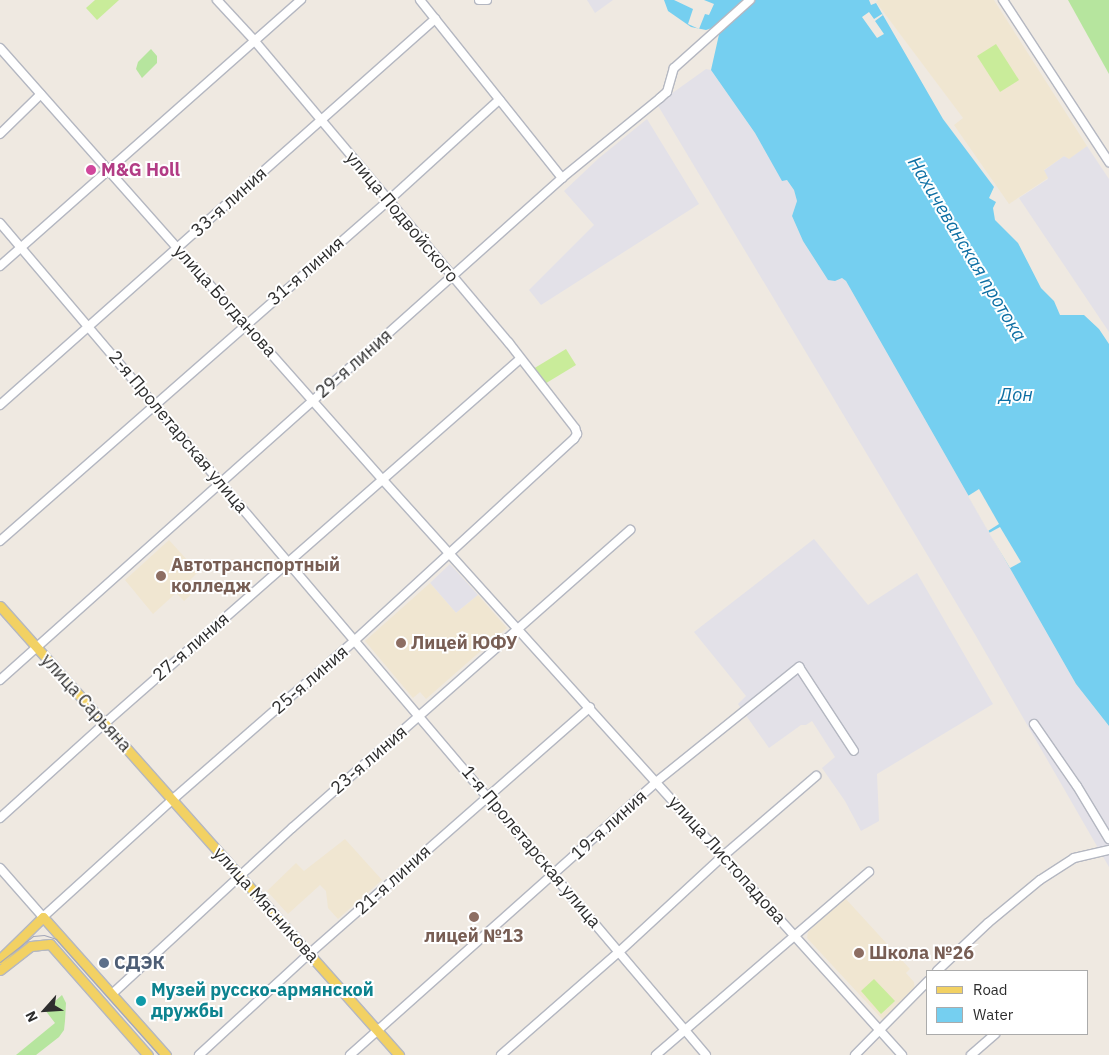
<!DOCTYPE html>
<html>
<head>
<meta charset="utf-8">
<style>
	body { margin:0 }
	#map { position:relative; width:1109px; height:1055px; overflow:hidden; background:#efe9e1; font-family:"IBM Plex Sans",sans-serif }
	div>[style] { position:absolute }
	.industrial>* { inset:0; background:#e3e1e8 }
	.education>* { inset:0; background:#f0e6d1 }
	.green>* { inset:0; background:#b6e59e }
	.pitch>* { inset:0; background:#c9ec9a }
	.water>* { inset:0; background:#75cff0 }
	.pier>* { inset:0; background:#efe9e1 }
	.roads { filter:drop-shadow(1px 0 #b4b7c1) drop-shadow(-1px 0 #b4b7c1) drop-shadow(0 1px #b4b7c1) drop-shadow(0 -1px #b4b7c1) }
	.minor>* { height:8px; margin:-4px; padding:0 4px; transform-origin:4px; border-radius:4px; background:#fff }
	.major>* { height:9px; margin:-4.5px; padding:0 4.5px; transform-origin:4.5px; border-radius:4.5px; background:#f2d163 }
	.tram>* { height:1px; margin:-0.5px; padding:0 0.5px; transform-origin:0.5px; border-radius:0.5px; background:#a3a6b8 }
	.dots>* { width:14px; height:14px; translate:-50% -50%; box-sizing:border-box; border:2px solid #fff; border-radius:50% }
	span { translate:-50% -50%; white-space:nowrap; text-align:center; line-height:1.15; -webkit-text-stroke:4px #fff; paint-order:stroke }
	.hotel-label { font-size:18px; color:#b23c85; font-weight:700 }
	.left { translate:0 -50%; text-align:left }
	.street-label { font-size:18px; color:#2e2e2e }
	.education-label { font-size:18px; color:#785e54; font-weight:700 }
	.service-label { font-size:18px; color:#4e5e75; font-weight:700 }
	.culture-label { font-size:18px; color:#0d838f; font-weight:700 }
	.water-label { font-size:19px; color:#0d6fa3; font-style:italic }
	.legend { position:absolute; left:926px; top:970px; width:162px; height:65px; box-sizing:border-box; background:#fff; border:1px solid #ababab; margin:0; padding:6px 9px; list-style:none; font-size:15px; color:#2e2e2e }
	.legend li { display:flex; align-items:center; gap:10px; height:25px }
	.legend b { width:25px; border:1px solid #ababab }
	.north { position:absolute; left:20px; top:985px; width:50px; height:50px; -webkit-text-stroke:4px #fff; paint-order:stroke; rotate:244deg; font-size:14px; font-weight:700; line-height:20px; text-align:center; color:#2e2e2e }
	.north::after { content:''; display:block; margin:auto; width:18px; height:22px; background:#2e2e2e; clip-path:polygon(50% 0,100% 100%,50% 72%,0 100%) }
</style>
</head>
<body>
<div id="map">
	<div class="industrial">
		<i style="clip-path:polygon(587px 0,613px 0,595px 13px)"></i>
		<i style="clip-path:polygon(706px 69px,711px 70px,755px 133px,782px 180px,787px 180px,794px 190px,797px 201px,792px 216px,803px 241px,828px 280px,842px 278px,846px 281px,1076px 684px,1109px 726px,1109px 867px,976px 636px,657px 104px)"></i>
		<i style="clip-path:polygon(647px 119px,699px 204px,541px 305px,529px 290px,594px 225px,564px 191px,599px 158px)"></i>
		<i style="clip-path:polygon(1087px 146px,1109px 179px,1109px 332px,1019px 198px,1048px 179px,1043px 171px,1064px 156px,1069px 158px)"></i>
		<i style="clip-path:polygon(814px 539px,868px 605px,917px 573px,993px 704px,877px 774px,879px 821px,861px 831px,845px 801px,822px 768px,835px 757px,812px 721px,806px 725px,801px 725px,769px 748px,738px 704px,746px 696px,694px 632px)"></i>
		<i style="clip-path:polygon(450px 564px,478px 595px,456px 613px,430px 583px)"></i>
	</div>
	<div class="education">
		<i style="clip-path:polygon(878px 0,994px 0,1087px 146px,1069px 159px,1064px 156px,1044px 170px,1048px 178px,1009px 204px,954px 125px,963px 118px,876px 2px)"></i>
		<i style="clip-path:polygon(169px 540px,198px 572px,189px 581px,196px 590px,184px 601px,176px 593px,153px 614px,125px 580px)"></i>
		<i style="clip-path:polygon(430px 583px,456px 613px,478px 595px,507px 628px,426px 699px,420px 692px,413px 698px,365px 641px)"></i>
		<i style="clip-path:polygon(345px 839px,382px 880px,338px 919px,328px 908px,326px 891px,320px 885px,288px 914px,267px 891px,296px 863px,304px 871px)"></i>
		<i style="clip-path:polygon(845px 898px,910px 969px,906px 973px,914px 982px,915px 990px,883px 1020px,807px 938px,808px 932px)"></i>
	</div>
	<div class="green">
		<i style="clip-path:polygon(1068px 0,1109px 0,1109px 74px)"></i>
		<i style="clip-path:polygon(151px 49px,157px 56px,157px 63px,142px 78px,136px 69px,138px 62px)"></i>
		<i style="clip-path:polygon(62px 995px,66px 1003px,65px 1021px,64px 1030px,59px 1037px,36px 1055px,16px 1055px,55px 1023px,45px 1010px)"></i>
	</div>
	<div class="pitch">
		<i style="clip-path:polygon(95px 0,119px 0,97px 20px,86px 8px)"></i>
		<i style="clip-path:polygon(996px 44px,1019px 80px,1000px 92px,977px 56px)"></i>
		<i style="clip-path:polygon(566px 349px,576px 365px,543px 385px,533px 369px)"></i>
		<i style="clip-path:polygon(874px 979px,895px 1001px,881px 1014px,861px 991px)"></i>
	</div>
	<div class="water">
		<i style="clip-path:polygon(664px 0,869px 0,871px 5px,876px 3px,943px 119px,994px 187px,989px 198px,996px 202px,993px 208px,995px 220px,1018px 243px,1041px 288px,1054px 301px,1060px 315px,1084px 315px,1099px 329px,1109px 344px,1109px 726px,1076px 684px,846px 281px,842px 278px,835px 281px,828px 280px,803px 241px,792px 216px,797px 201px,794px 190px,787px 180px,782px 181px,755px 133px,711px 70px,720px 30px,715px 27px,706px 30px,691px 27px,668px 11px)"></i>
	</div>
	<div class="pier">
		<i style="clip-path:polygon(674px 0,704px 0,714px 4px,709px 15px,705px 14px,699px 29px,688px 24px,693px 9px)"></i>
		<i style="clip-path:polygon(869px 12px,874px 19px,882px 14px,883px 15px,875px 21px,884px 34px,877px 38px,862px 17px)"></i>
		<i style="clip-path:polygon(979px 489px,999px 524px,988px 531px,968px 496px)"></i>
		<i style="clip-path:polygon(1000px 527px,1021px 562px,1010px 568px,989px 533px)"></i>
	</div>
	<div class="roads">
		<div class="minor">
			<i style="left:420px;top:0;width:228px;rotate:51.4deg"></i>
			<i style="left:479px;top:0;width:8px"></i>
			<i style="left:1003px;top:0;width:194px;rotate:56.8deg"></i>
			<i style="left:0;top:48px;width:576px;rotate:48.45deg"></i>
			<i style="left:382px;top:479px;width:776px;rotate:47.92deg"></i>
			<i style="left:0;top:134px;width:57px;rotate:-44.3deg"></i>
			<i style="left:0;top:223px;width:1091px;rotate:49.68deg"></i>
			<i style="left:0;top:266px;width:402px;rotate:-41.5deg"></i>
			<i style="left:0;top:405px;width:582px;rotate:-41.58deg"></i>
			<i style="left:0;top:541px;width:517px;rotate:-41.24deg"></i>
			<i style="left:389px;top:200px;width:149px;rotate:-42.3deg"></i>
			<i style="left:0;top:680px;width:754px;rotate:-41.77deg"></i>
			<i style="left:562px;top:178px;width:127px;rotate:-39.2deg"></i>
			<i style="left:660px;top:98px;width:9px;rotate:-41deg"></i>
			<i style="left:667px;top:92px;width:25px;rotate:-74deg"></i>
			<i style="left:674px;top:68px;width:102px;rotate:-41.8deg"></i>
			<i style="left:1034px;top:724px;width:75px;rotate:55.3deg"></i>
			<i style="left:1077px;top:786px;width:62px;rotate:58.9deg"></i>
			<i style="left:0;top:818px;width:140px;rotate:-42.1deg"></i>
			<i style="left:104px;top:724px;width:553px;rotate:-41.26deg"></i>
			<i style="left:0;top:868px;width:65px;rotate:48.7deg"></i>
			<i style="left:43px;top:917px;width:174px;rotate:-42.2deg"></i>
			<i style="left:172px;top:800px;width:242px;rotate:-41.1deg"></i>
			<i style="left:354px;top:641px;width:299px;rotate:-42.6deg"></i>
			<i style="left:574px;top:439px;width:6px;rotate:-59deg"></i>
			<i style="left:577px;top:434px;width:6px;rotate:-108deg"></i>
			<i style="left:575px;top:428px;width:108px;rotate:-127.8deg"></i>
			<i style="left:509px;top:343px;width:395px;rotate:-130.1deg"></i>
			<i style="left:255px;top:41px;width:56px;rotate:-132.8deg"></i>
			<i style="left:937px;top:971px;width:70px;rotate:-43.3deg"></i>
			<i style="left:988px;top:923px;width:67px;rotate:-39.6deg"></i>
			<i style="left:1040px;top:880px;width:40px;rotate:-32.9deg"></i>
			<i style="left:1074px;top:858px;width:36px;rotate:-13deg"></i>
			<i style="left:112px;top:994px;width:245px;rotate:-42.7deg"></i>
			<i style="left:292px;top:828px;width:451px;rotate:-41.4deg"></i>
			<i style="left:199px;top:1055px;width:149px;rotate:-42.6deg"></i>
			<i style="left:309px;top:954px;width:374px;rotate:-41.3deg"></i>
			<i style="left:350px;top:1055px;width:410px;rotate:-41.7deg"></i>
			<i style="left:656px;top:782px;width:184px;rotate:-38.8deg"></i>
			<i style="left:799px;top:667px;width:100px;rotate:56.8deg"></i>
			<i style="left:501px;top:1055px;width:158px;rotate:-41.2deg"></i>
			<i style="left:620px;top:951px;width:140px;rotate:-42.7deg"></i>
			<i style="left:723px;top:856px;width:123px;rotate:-40.7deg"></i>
			<i style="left:656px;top:1055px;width:281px;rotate:-40.7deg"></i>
			<i style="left:855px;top:1055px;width:104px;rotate:-45.4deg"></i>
			<i style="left:971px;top:1055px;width:32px;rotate:-41deg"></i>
		</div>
		<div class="major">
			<i style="left:0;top:606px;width:601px;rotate:48.37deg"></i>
			<i style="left:43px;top:917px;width:185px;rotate:48.3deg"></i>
			<i style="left:50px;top:944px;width:148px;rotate:48.6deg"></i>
			<i style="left:0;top:959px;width:60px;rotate:-44.3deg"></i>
			<i style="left:0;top:970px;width:39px;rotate:-38deg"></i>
			<i style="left:31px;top:946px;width:19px;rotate:-6deg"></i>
		</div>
	</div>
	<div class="tram">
		<i style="left:0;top:962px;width:42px;rotate:-38.2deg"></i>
		<i style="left:33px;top:936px;width:11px;rotate:-5deg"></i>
		<i style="left:44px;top:935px;width:13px;rotate:18deg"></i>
		<i style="left:56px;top:939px;width:155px;rotate:48.4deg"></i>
	</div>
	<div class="dots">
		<i style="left:91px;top:170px;background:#d1479c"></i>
		<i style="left:161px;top:576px;background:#8d6e63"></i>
		<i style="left:401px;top:643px;background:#8d6e63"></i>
		<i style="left:474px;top:917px;background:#8d6e63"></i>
		<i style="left:859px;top:953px;background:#8d6e63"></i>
		<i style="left:104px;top:963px;background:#5c6f8a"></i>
		<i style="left:141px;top:1001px;background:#0f9aa8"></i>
	</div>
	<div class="hotel-label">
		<span class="left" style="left:101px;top:170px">M&amp;G Holl</span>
	</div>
	<div class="street-label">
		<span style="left:229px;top:202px;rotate:-42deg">33-я линия</span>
		<span style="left:402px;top:217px;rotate:50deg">улица Подвойского</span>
		<span style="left:306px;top:271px;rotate:-41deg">31-я линия</span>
		<span style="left:225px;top:301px;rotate:48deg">улица Богданова</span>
		<span style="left:354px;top:364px;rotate:-41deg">29-я линия</span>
		<span style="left:178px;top:432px;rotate:50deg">2-я Пролетарская улица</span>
		<span style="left:191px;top:647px;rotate:-41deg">27-я линия</span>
		<span style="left:310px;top:680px;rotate:-41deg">25-я линия</span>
		<span style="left:86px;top:703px;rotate:48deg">улица Сарьяна</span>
		<span style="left:369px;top:760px;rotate:-41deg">23-я линия</span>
		<span style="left:609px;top:825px;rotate:-42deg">19-я линия</span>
		<span style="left:531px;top:847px;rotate:50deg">1-я Пролетарская улица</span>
		<span style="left:727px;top:860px;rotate:48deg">улица Листопадова</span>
		<span style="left:393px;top:880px;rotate:-42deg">21-я линия</span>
		<span style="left:266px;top:905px;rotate:48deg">улица Мясникова</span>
	</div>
	<div class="education-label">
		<span class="left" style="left:171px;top:576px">Автотранспортный<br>колледж</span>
		<span class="left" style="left:411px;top:643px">Лицей ЮФУ</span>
		<span style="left:474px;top:936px">лицей №13</span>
		<span class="left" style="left:869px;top:953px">Школа №26</span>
	</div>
	<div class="service-label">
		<span class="left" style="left:114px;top:963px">СДЭК</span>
	</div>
	<div class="culture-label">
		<span class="left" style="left:151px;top:1001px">Музей русско-армянской<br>дружбы</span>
	</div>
	<div class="water-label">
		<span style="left:967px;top:249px;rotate:59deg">Нахичеванская протока</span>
		<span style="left:1016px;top:395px">Дон</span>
	</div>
	<ul class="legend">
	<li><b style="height:6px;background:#f2d163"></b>Road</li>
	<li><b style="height:14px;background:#75cff0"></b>Water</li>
	</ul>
	<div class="north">N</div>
</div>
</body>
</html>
